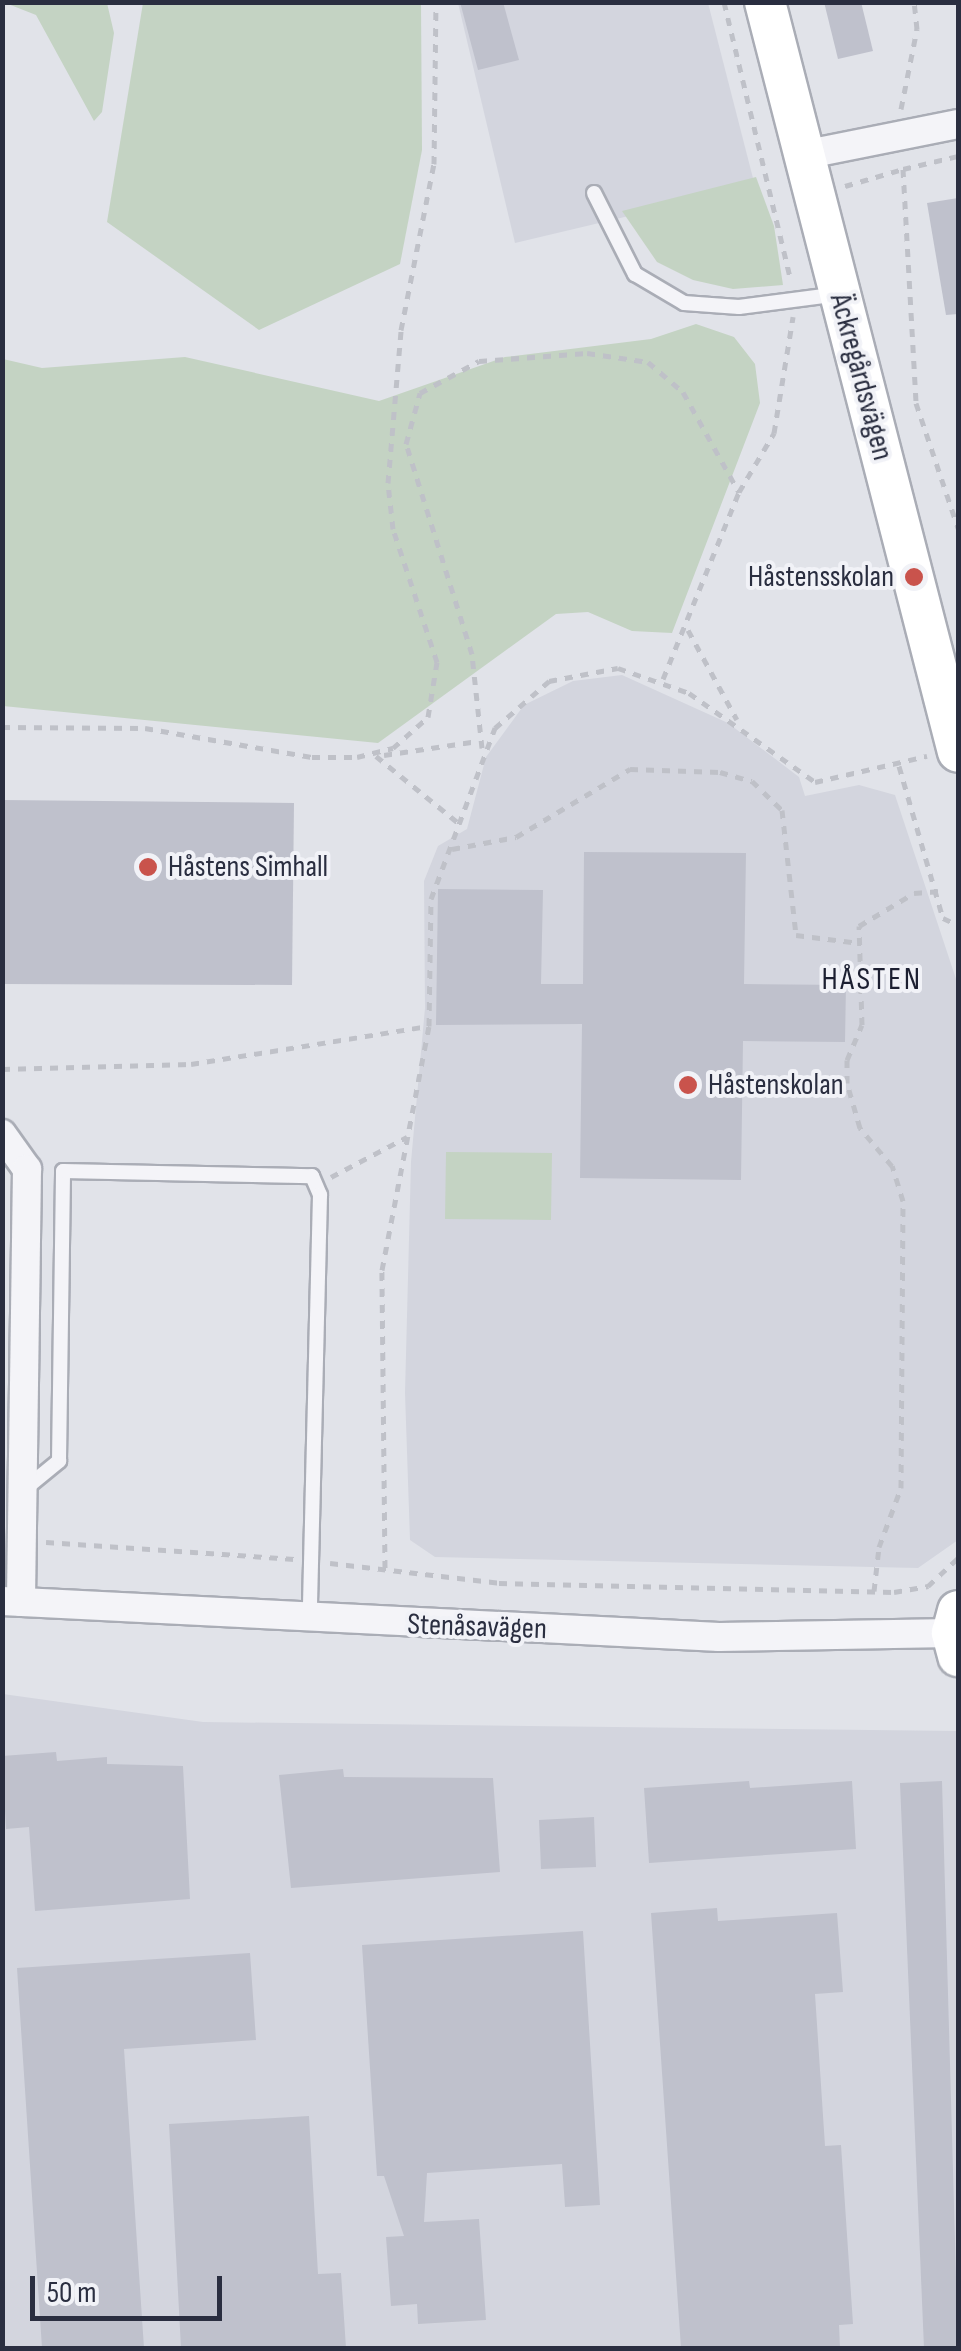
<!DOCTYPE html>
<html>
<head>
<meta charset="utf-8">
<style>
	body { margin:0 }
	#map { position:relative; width:961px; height:2351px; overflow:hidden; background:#e1e3e9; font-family:"Sofia Sans Condensed",sans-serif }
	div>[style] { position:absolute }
	.built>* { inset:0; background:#d3d5de }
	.green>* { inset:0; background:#c4d3c3 }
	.building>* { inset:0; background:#bfc1cc }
	.path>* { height:5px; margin-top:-2.5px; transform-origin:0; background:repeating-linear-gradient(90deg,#bfc1c8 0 8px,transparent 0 16px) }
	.roads { filter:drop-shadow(2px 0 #aaadb6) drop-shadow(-2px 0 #aaadb6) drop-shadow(0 2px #aaadb6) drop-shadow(0 -2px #aaadb6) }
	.lane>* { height:14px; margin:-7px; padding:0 7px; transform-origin:7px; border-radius:7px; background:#f4f4f8 }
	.street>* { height:28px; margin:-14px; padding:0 14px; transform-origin:14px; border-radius:14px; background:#f4f4f8 }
	.secondary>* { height:40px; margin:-20px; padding:0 20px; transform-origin:20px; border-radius:20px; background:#fff }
	.dots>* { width:28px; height:28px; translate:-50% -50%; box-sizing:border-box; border:5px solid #f1f2f7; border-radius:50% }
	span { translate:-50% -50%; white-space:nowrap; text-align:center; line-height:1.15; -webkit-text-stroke:8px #f1f2f7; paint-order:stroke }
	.street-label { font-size:30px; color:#2a2e40 }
	.poi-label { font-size:30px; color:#2a2e40 }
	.right { translate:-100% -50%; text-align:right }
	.left { translate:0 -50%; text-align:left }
	.neighbourhood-label { font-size:32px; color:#1c1f31; letter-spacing:2.5px }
	.frame { position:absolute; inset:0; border:5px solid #2a2e40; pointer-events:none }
	.scale { position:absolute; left:30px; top:2276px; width:192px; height:45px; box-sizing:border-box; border:5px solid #2a2e40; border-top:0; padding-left:12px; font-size:30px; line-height:35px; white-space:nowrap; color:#2a2e40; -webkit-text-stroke:8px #f1f2f7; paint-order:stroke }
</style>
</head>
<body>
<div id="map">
	<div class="built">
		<i style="clip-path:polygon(458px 3px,708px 3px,755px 186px,515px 243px)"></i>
		<i style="clip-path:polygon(622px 675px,728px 723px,799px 777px,805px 796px,859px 785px,895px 795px,958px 985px,958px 1540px,918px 1568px,435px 1557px,410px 1540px,405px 1393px,411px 1162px,425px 1008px,424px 881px,438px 846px,467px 829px,486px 757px,524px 705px,573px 681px)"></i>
		<i style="clip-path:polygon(3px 1694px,203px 1722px,958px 1731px,958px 2348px,3px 2348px)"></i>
	</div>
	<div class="green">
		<i style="clip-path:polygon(3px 2px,107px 3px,114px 33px,102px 112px,94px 121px,36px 15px)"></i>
		<i style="clip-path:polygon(143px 3px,421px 3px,422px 150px,400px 264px,259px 330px,107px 222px)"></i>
		<i style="clip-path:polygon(756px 177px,774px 226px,783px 285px,733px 289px,693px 280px,657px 262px,622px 211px)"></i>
		<i style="clip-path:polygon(696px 324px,734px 337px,755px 364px,760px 403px,672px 633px,632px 631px,588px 612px,556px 614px,378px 743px,3px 706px,3px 359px,42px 368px,185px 357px,379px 401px,505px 357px,651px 339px)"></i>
		<i style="clip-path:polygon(446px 1152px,552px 1153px,551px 1220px,445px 1219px)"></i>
	</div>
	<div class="building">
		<i style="clip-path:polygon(460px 2px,503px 2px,519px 60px,478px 70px)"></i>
		<i style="clip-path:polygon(824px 2px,861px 2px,873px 51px,838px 59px)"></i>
		<i style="clip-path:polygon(958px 198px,958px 314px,946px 315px,927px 203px)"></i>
		<i style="clip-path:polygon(2px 800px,294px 803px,292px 985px,2px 984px)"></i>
		<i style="clip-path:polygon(584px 852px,746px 853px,744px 984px,846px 985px,845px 1042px,743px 1041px,741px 1180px,580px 1178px,582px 1024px,436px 1025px,438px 889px,543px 890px,541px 984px,583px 984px)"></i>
		<i style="clip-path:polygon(56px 1752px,57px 1761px,107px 1757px,107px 1764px,183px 1766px,190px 1899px,35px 1911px,29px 1827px,6px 1829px,2px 1756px)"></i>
		<i style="clip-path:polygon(343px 1769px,344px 1777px,493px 1778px,500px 1872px,291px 1888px,279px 1775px)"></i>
		<i style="clip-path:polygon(749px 1781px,750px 1788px,852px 1781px,856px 1849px,649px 1863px,644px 1788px)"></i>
		<i style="clip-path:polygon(942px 1781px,958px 2348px,924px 2348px,900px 1783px)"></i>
		<i style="clip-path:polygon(594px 1817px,596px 1867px,541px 1869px,539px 1820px)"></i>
		<i style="clip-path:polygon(717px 1908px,718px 1921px,837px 1913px,843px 1992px,815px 1994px,825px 2146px,841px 2145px,853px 2324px,839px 2325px,840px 2348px,681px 2348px,651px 1913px)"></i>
		<i style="clip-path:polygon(583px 1931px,600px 2205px,565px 2207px,562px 2164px,427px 2173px,424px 2222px,479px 2219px,486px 2320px,418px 2324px,417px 2304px,391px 2306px,386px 2237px,404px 2236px,384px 2176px,377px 2176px,362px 1945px)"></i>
		<i style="clip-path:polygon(250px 1953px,256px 2040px,124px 2049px,144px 2348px,42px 2348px,17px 1968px)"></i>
		<i style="clip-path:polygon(309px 2116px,318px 2274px,341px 2273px,346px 2348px,181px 2348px,169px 2124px)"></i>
	</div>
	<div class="path">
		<i style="left:724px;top:2px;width:287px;rotate:76.5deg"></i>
		<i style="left:901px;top:109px;width:82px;rotate:-78.7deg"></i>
		<i style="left:917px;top:29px;width:27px;rotate:-96deg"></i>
		<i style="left:903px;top:169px;width:57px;rotate:-13.3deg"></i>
		<i style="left:845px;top:186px;width:60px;rotate:-16.3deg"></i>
		<i style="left:903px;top:169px;width:234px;rotate:86.8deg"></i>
		<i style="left:916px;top:403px;width:132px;rotate:71.4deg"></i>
		<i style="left:688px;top:630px;width:102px;rotate:61.4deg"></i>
		<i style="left:663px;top:679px;width:202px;rotate:-67.9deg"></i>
		<i style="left:739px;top:492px;width:69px;rotate:-59.3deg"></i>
		<i style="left:774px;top:433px;width:118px;rotate:-80.7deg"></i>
		<i style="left:2px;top:727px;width:143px;rotate:0.4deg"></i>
		<i style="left:145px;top:728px;width:169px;rotate:9.9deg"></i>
		<i style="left:312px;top:757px;width:45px"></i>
		<i style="left:357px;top:757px;width:37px;rotate:-14deg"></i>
		<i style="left:393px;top:748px;width:47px;rotate:-41.5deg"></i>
		<i style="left:428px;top:717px;width:56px;rotate:-80.7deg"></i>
		<i style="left:437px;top:662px;width:140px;rotate:-108.3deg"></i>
		<i style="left:393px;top:529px;width:46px;rotate:-96.2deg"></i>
		<i style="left:388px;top:483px;width:154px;rotate:-85.1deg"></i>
		<i style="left:401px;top:330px;width:169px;rotate:-78.8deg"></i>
		<i style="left:434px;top:164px;width:162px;rotate:-89.3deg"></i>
		<i style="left:482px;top:748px;width:95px;rotate:-96.1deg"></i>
		<i style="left:472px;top:654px;width:220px;rotate:-107.4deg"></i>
		<i style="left:406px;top:444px;width:53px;rotate:-74.6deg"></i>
		<i style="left:420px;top:393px;width:67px;rotate:-28.5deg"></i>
		<i style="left:479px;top:361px;width:108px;rotate:-4.2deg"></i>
		<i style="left:587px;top:353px;width:62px;rotate:8.4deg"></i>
		<i style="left:648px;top:362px;width:46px;rotate:40.6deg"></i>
		<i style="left:683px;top:392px;width:115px;rotate:60.8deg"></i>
		<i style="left:384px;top:755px;width:95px;rotate:-8.5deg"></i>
		<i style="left:376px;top:756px;width:111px;rotate:39.1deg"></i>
		<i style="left:899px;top:766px;width:158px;rotate:73.9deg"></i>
		<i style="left:943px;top:918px;width:17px;rotate:25deg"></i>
		<i style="left:452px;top:849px;width:65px;rotate:-10.6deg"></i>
		<i style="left:516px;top:837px;width:133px;rotate:-30.8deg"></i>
		<i style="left:630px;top:769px;width:90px;rotate:1.9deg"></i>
		<i style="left:720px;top:772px;width:33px;rotate:16deg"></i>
		<i style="left:752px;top:781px;width:42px;rotate:44deg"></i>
		<i style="left:782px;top:810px;width:126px;rotate:83.6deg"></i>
		<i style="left:796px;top:935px;width:64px;rotate:7.1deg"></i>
		<i style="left:2px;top:1069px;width:189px;rotate:-1.5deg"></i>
		<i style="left:191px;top:1064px;width:241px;rotate:-9.1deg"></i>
		<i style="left:331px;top:1177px;width:86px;rotate:-27.8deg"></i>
		<i style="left:46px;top:1542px;width:249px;rotate:3.9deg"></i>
		<i style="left:330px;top:1563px;width:170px;rotate:6.7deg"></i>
		<i style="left:499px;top:1583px;width:395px;rotate:1.3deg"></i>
		<i style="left:894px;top:1592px;width:35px;rotate:-10deg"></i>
		<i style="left:928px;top:1586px;width:41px;rotate:-43deg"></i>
		<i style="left:385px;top:1568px;width:298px;rotate:-90.6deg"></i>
		<i style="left:382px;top:1270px;width:248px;rotate:-79.1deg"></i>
		<i style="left:429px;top:1026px;width:127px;rotate:-89.1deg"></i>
		<i style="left:431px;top:899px;width:183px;rotate:-69.5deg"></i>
		<i style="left:495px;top:728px;width:72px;rotate:-41deg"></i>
		<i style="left:549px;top:681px;width:70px;rotate:-10.7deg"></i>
		<i style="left:618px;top:668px;width:75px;rotate:19.4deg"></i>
		<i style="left:689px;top:693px;width:154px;rotate:35.2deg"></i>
		<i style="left:815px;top:782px;width:115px;rotate:-13.1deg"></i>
		<i style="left:874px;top:1591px;width:44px;rotate:-83.5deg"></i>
		<i style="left:879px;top:1547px;width:63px;rotate:-69.6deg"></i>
		<i style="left:901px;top:1488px;width:287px;rotate:-89.6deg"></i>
		<i style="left:903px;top:1201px;width:37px;rotate:-107deg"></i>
		<i style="left:892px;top:1166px;width:50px;rotate:-130.1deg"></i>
		<i style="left:860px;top:1128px;width:47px;rotate:-106.1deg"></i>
		<i style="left:847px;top:1083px;width:23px;rotate:-90deg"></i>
		<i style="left:847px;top:1060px;width:38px;rotate:-67deg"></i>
		<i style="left:862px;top:1025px;width:99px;rotate:-91.7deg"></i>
		<i style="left:859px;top:926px;width:64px;rotate:-31deg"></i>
		<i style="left:914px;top:893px;width:27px;rotate:-4deg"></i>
	</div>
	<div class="roads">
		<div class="lane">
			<i style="left:594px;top:193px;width:91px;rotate:63.2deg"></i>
			<i style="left:635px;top:274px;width:57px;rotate:30.6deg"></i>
			<i style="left:684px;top:303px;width:55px;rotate:4.2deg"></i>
			<i style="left:739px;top:307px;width:101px;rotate:-7.4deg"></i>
			<i style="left:26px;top:1488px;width:43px;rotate:-39.3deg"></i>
			<i style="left:59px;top:1461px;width:290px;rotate:-89.2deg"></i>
			<i style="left:63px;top:1171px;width:249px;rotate:1.2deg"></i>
			<i style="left:312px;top:1176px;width:21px;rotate:67deg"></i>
			<i style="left:320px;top:1195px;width:424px;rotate:91.4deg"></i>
		</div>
		<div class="street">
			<i style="left:803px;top:155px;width:158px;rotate:-11.3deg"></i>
			<i style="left:2px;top:1134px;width:43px;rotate:54.5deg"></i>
			<i style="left:27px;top:1169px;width:433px;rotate:90.8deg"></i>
			<i style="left:2px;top:1601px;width:718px;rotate:2.87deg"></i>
			<i style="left:719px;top:1637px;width:233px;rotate:-1deg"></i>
		</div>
		<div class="secondary">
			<i style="left:765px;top:2px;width:774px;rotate:75.57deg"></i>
			<i style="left:958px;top:1611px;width:23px;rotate:105deg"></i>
			<i style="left:952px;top:1633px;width:24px;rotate:75deg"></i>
		</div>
	</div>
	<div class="dots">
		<i style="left:914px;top:577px;background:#c9534c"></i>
		<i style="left:148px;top:867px;background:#c9534c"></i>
		<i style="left:688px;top:1085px;background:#c9534c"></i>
	</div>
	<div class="street-label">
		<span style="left:861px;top:377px;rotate:75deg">Äckregårdsvägen</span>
		<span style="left:477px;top:1627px;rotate:2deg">Stenåsavägen</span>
	</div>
	<div class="poi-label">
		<span class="right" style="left:894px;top:577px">Håstensskolan</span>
		<span class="left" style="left:168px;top:867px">Håstens Simhall</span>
		<span class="left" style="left:708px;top:1085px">Håstenskolan</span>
	</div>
	<div class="neighbourhood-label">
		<span style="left:872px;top:980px">HÅSTEN</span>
	</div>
	<div class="frame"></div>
	<div class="scale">50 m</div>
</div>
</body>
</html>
